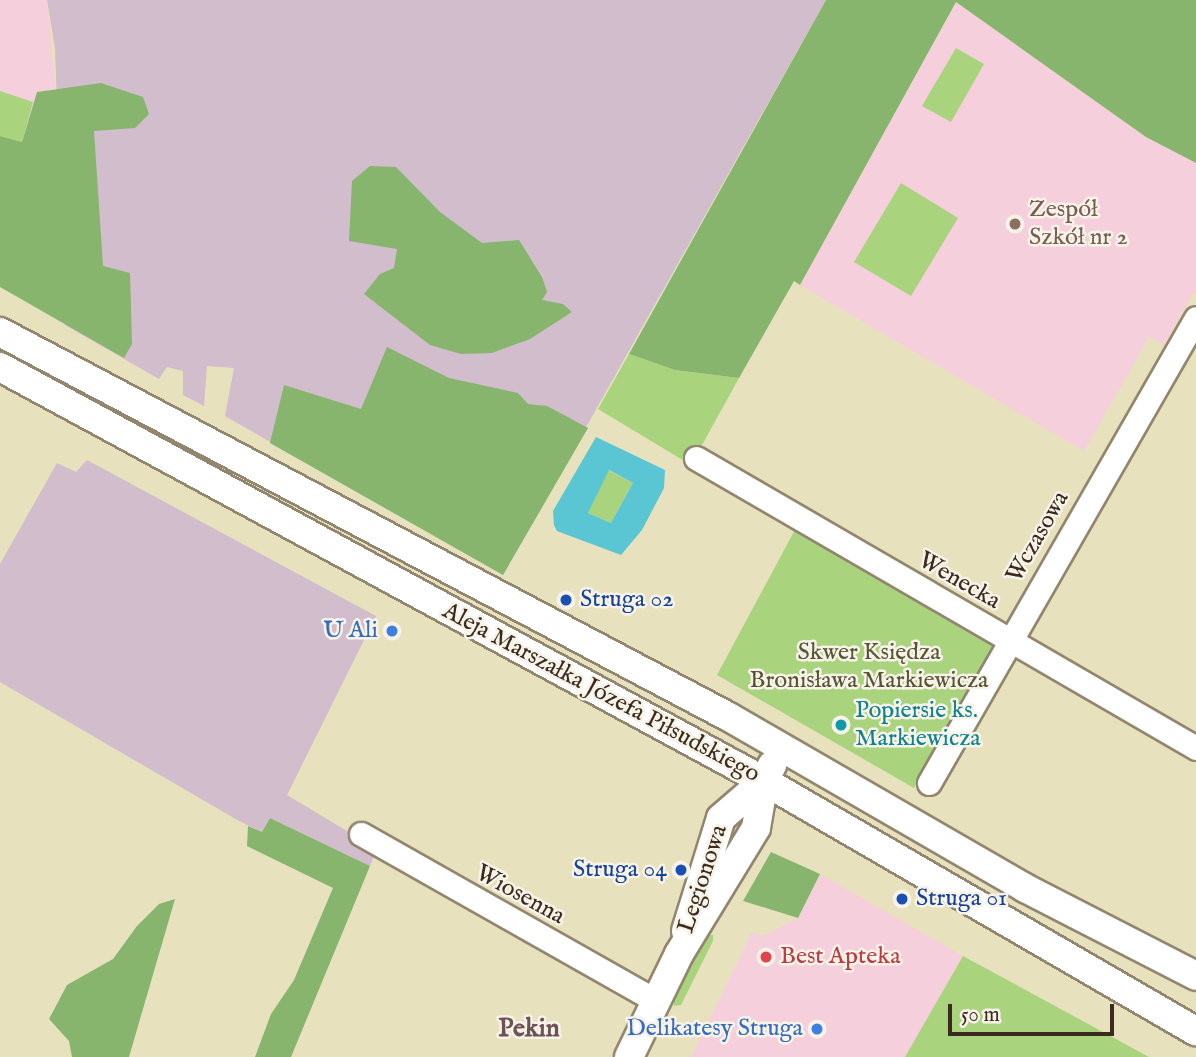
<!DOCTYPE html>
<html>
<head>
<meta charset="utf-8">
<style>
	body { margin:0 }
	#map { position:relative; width:1196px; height:1057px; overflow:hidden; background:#e8e1be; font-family:"IM FELL English",serif }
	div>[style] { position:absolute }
	.built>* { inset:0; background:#f5cfdb }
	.industrial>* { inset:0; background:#d1bdcc }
	.green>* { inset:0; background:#aad37e }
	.forest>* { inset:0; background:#87b56d }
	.water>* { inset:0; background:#5ac6d3 }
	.roads { filter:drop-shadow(2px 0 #92866e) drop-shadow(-2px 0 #92866e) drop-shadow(0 2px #92866e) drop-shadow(0 -2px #92866e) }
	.minor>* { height:23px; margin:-11.5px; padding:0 11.5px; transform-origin:11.5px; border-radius:11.5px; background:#fff }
	.major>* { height:28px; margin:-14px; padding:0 14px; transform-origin:14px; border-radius:14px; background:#fff }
	.dots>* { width:19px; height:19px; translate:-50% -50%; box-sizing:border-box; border:4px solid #f7f3e8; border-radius:50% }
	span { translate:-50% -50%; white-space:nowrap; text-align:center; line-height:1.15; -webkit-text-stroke:5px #f7f3e8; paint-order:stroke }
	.education-label { font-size:24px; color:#785e54 }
	.left { translate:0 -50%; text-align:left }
	.street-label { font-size:24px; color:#3b2a1e }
	.transit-label { font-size:24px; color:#164399 }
	.right { translate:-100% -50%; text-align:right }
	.shop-label { font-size:24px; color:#366cbe }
	.park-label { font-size:24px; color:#575436 }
	.culture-label { font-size:24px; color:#0d838f }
	.health-label { font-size:24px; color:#be3a42 }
	.neighbourhood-label { font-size:26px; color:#6d5156; font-weight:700 }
	.scale { position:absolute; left:948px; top:1004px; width:166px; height:32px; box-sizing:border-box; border:4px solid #3b2a1e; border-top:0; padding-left:9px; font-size:21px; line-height:24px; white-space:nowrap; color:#3b2a1e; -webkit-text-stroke:5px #f7f3e8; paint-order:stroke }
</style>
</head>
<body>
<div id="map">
	<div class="built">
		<i style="clip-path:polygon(0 0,47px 0,55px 86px,0 287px)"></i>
		<i style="clip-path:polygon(956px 2px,1146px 137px,1196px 163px,1196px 288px,1164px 345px,1149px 337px,1084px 451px,800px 285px)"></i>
		<i style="clip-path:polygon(820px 874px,963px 956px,905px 1057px,691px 1057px,752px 932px,763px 936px,798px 918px)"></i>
	</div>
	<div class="industrial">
		<i style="clip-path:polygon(47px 0,826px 0,503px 575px,225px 416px,234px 368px,207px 366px,204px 406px,183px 395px,183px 371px,167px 367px,159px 379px,65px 325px,55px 48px)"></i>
		<i style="clip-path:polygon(87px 460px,376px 616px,287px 795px,377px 849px,370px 866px,270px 818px,262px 832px,239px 821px,0 682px,0 564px,57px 463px,76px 472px)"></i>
	</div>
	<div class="green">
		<i style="clip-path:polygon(956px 48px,984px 64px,951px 122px,922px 106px)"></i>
		<i style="clip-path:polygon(0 91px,33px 102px,22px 142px,0 136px)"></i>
		<i style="clip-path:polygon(901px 183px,958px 218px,911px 296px,854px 262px)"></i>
		<i style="clip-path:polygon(629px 354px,675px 370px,739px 378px,691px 465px,598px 409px)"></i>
		<i style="clip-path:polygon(608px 470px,633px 483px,611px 523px,588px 513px)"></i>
		<i style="clip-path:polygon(797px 526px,998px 645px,914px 788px,717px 675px)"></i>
		<i style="clip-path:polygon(707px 935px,713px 935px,713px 941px,681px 1005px,674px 1006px,673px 999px)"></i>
		<i style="clip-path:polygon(963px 956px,1149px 1057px,905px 1057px)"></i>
	</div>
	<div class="forest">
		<i style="clip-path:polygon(826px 0,1196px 0,1196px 163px,1146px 137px,956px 2px,800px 285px,794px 281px,739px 378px,675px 370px,629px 354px)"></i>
		<i style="clip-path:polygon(101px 83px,143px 97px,149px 114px,135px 128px,94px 131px,103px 266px,130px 273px,132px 344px,124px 358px,0 287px,0 136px,22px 142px,37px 92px)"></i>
		<i style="clip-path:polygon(370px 166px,396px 167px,440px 212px,482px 243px,519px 240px,542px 277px,547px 292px,542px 300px,563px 304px,572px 312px,530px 339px,492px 353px,461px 354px,430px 345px,364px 294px,380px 274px,394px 268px,397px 249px,349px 241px,352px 181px)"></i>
		<i style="clip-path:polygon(387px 347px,449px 378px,518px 393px,528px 404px,547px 406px,588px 428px,503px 575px,270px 443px,284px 385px,361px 409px)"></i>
		<i style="clip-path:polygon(270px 818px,370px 866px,291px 1057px,255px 1057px,271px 1014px,294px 980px,333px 888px,247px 846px,248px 826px,262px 832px)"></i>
		<i style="clip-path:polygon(771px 852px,820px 874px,798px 918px,743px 901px)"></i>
		<i style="clip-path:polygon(175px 899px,129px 1057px,72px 1057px,69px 1041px,49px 1019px,67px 985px,113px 959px,137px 926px,159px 904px)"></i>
	</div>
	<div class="water">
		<i style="clip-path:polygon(evenodd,596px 437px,665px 470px,664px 488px,642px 530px,621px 555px,557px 531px,554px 525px,553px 511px,596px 437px,609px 470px,633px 483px,611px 523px,588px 513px,609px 470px)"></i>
	</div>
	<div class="roads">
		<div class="minor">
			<i style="left:696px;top:458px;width:578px;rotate:30.11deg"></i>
			<i style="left:929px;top:783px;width:536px;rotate:-60.14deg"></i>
			<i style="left:361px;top:834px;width:337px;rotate:29.5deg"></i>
		</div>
		<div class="major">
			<i style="left:0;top:332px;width:824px;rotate:27.84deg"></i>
			<i style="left:729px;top:717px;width:342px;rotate:30deg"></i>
			<i style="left:1025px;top:888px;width:192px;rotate:27.2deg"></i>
			<i style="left:0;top:367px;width:869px;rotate:28.45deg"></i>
			<i style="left:764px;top:781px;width:499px;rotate:30.1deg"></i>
			<i style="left:686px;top:931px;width:118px;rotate:-72.8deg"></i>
			<i style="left:721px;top:818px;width:57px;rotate:-40.7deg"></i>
			<i style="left:629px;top:1057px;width:114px;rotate:-64.1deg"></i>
			<i style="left:679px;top:954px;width:148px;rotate:-58.6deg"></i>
			<i style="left:756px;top:828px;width:48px;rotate:-80.3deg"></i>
			<i style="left:764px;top:781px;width:18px;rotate:-63deg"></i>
		</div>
	</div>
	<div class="dots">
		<i style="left:1015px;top:224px;background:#8d6e63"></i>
		<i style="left:566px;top:600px;background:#1a4fb4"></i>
		<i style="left:392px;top:631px;background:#3f7fe0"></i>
		<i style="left:841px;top:725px;background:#0f9aa8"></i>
		<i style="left:681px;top:870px;background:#1a4fb4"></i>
		<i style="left:902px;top:899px;background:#1a4fb4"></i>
		<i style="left:766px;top:957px;background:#e0444e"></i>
		<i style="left:817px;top:1029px;background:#3f7fe0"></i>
	</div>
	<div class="education-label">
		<span class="left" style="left:1029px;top:224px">Zespół<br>Szkół nr 2</span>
	</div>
	<div class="street-label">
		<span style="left:1038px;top:537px;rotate:-60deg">Wczasowa</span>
		<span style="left:959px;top:581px;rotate:30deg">Wenecka</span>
		<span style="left:601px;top:693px;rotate:28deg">Aleja Marszałka Józefa Piłsudskiego</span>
		<span style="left:703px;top:879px;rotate:-72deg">Legionowa</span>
		<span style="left:520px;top:895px;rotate:29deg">Wiosenna</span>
	</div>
	<div class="transit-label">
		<span class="left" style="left:580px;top:600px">Struga 02</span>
		<span class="right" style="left:667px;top:870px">Struga 04</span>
		<span class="left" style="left:916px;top:899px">Struga 01</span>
	</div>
	<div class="shop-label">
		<span class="right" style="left:378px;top:631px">U Ali</span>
		<span class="right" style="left:803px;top:1029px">Delikatesy Struga</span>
	</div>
	<div class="park-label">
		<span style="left:869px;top:667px">Skwer Księdza<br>Bronisława Markiewicza</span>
	</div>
	<div class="culture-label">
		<span class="left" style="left:855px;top:725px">Popiersie ks.<br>Markiewicza</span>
	</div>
	<div class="health-label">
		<span class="left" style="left:780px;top:957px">Best Apteka</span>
	</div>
	<div class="neighbourhood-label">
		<span style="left:529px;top:1029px">Pekin</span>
	</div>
	<div class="scale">50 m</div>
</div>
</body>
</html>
